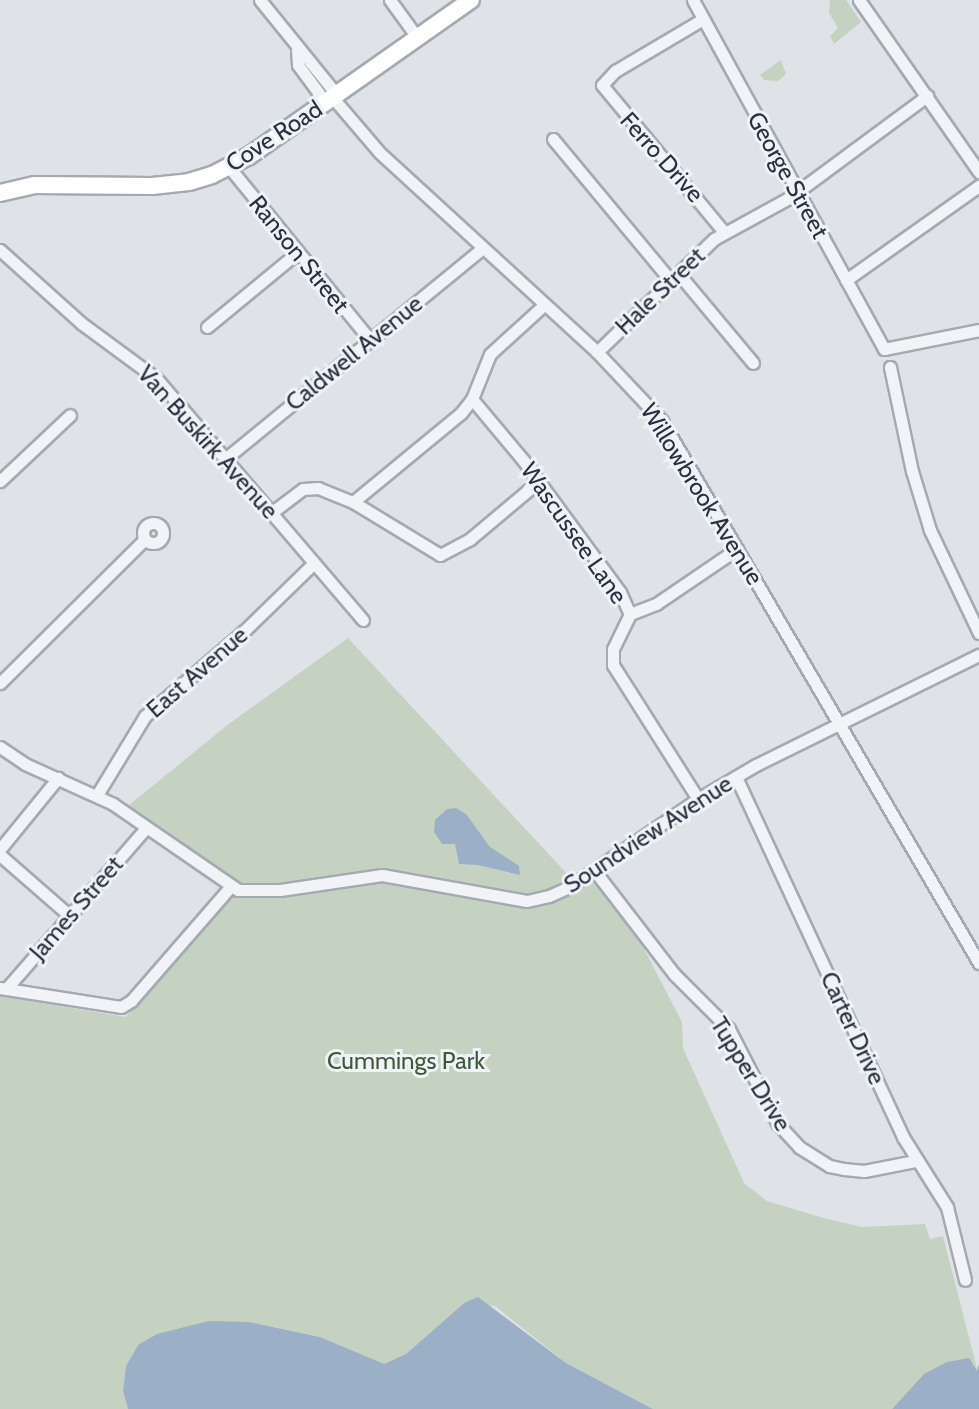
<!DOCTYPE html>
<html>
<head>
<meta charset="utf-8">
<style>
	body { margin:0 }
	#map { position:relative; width:979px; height:1409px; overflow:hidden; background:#dfe3e8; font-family:Cabin,sans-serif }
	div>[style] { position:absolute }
	.green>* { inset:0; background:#c5d2c1 }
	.water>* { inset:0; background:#9bb0c7 }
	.roads { filter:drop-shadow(2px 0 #a4aab2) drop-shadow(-2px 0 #a4aab2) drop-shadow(0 2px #a4aab2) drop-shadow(0 -2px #a4aab2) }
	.street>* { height:11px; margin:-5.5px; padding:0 5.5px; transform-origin:5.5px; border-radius:5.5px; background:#f2f3f7 }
	.street>.ring { margin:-5.5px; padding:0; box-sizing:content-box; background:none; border:11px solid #f2f3f7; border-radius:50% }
	.secondary>* { height:16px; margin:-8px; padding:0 8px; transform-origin:8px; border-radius:8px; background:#fff }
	span { translate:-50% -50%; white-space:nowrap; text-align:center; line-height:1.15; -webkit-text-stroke:6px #eff2f6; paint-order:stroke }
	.street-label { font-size:24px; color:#28313f }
	.park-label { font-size:24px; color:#3d5a36 }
</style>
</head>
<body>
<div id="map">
	<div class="green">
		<i style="clip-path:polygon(830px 0,846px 0,861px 22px,834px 44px,830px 36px,838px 28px,829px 13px)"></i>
		<i style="clip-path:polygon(781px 60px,786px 74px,778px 81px,764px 80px,760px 75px)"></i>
		<i style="clip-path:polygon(348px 638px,570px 877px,596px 884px,643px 947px,682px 1022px,683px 1048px,744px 1183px,767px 1201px,827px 1219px,862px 1227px,925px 1224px,930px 1239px,943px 1236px,978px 1372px,924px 1374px,892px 1409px,653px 1409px,566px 1363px,495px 1306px,464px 1303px,406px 1354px,384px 1365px,320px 1337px,249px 1322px,138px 1345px,126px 1366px,123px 1391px,128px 1409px,0 1409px,0 996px,126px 1017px,230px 888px,129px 805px,230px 723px)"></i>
	</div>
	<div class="water">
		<i style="clip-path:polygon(447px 809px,456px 808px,466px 814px,490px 847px,519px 866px,520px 875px,478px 865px,459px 864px,455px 844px,442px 844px,434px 832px,435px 820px)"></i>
		<i style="clip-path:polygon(478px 1297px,566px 1363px,653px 1409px,128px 1409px,123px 1391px,126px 1366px,138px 1345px,157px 1334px,209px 1321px,249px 1322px,320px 1337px,384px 1364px,406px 1354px,464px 1303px)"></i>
		<i style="clip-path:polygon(969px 1358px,977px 1371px,979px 1364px,979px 1409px,892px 1409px,924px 1374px,947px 1362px)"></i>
	</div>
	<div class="roads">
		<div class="street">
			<i style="left:260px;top:0;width:122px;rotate:51deg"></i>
			<i style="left:390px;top:0;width:46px;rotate:53.9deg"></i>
			<i style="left:693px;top:0;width:398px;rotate:61.3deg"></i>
			<i style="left:884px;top:349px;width:97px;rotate:-11.3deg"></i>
			<i style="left:859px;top:0;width:210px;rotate:55.1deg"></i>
			<i style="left:703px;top:19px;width:102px;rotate:149.4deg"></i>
			<i style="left:615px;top:71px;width:19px;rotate:133deg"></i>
			<i style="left:602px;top:85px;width:191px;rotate:50.3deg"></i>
			<i style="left:297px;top:50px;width:15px;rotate:86deg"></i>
			<i style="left:298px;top:65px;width:47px;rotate:53.6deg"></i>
			<i style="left:333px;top:98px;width:72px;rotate:49.5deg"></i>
			<i style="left:380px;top:153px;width:294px;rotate:42.5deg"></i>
			<i style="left:597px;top:352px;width:95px;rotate:46.7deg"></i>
			<i style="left:662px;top:421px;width:628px;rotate:59.68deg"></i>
			<i style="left:553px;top:139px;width:185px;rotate:50.3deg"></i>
			<i style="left:229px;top:167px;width:223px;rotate:50.8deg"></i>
			<i style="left:0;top:250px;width:109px;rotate:42deg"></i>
			<i style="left:81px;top:323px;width:94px;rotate:36.4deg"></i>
			<i style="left:157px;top:379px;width:317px;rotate:49.5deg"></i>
			<i style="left:678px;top:273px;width:117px;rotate:50.2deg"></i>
			<i style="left:846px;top:280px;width:163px;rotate:-35.3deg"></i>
			<i style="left:207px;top:327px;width:118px;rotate:-39.5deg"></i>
			<i style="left:597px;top:352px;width:163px;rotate:-44deg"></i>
			<i style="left:714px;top:239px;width:85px;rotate:-28.7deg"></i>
			<i style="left:789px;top:198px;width:172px;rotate:-36.5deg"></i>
			<i style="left:890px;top:367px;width:106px;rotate:78.1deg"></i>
			<i style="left:912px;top:471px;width:62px;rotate:73deg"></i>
			<i style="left:930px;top:530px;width:114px;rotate:64.6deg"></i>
			<i style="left:472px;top:399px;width:80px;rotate:50.1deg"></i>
			<i style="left:523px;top:460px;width:164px;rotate:53.7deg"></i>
			<i style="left:620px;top:592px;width:24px;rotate:66deg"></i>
			<i style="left:630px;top:614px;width:39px;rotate:116deg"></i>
			<i style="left:613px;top:649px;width:16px;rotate:90deg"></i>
			<i style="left:613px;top:665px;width:159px;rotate:57.6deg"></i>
			<i style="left:225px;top:459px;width:333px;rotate:-39.3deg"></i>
			<i style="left:0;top:481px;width:96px;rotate:-43.3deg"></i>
			<i style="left:353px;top:502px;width:140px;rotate:-39.5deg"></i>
			<i style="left:461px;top:413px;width:18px;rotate:-52deg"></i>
			<i style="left:472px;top:399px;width:48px;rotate:-68.2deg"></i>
			<i style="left:490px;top:354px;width:74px;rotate:-42.3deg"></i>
			<i style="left:271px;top:513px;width:40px;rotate:-37deg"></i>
			<i style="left:303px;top:489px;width:15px;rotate:-4deg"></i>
			<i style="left:318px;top:488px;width:38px;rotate:22deg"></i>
			<i style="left:353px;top:502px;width:102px;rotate:31.3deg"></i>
			<i style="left:440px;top:555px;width:34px;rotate:-28deg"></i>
			<i style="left:470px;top:539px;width:89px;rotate:-40deg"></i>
			<i class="ring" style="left:143px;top:523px;width:9px;height:9px"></i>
			<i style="left:630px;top:614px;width:28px;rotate:-21deg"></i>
			<i style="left:656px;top:604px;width:98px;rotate:-34.2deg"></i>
			<i style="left:0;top:683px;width:204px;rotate:-44.8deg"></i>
			<i style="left:0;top:747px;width:30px;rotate:34deg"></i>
			<i style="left:25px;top:764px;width:97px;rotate:24.4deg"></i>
			<i style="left:113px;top:804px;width:152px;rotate:34.5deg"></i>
			<i style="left:238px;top:890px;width:42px"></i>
			<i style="left:280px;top:890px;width:103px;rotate:-8.4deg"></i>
			<i style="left:382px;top:875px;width:147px;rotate:10.2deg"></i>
			<i style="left:527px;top:901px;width:23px;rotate:-13deg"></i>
			<i style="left:549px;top:896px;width:22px;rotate:-24deg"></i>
			<i style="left:569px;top:887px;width:156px;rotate:-34.3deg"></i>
			<i style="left:698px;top:799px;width:67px;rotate:-30.4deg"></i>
			<i style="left:756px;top:765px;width:249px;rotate:-26.3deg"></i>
			<i style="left:736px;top:777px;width:397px;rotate:65.1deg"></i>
			<i style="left:903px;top:1137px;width:83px;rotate:57.8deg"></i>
			<i style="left:947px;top:1207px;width:75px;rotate:76.1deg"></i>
			<i style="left:97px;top:795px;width:92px;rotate:-58.7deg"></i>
			<i style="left:145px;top:716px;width:132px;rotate:-40.7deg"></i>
			<i style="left:245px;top:630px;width:96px;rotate:-44.2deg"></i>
			<i style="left:0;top:849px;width:92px;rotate:-50.8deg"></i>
			<i style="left:0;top:855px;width:93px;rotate:41.1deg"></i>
			<i style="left:594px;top:870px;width:131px;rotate:52.4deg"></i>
			<i style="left:674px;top:974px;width:78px;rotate:45deg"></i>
			<i style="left:729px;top:1029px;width:106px;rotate:62.9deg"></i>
			<i style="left:777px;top:1123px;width:33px;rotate:47deg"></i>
			<i style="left:799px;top:1147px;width:36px;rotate:32deg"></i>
			<i style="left:829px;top:1166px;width:15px;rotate:11deg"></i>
			<i style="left:844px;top:1169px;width:20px;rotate:6deg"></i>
			<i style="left:864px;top:1171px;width:52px;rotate:-11.1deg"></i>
			<i style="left:0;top:988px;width:122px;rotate:8.9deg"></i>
			<i style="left:121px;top:1007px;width:12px;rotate:-31deg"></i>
			<i style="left:131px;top:1001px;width:151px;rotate:-49deg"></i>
			<i style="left:6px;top:989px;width:213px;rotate:-49deg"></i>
		</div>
		<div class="secondary">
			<i style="left:0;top:193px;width:36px;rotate:-13deg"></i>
			<i style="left:35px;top:185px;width:117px;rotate:0.5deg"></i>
			<i style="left:152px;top:186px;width:37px;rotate:-6deg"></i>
			<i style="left:189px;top:182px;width:24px;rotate:-17deg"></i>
			<i style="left:212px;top:175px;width:42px;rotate:-27.2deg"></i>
			<i style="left:249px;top:156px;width:271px;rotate:-35.1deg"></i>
		</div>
	</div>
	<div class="street-label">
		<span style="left:274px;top:136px;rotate:-33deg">Cove Road</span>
		<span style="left:662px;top:157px;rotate:48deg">Ferro Drive</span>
		<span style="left:788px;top:175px;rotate:61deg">George Street</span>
		<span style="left:299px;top:254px;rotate:51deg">Ranson Street</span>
		<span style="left:660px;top:291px;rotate:-44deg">Hale Street</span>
		<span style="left:354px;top:353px;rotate:-39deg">Caldwell Avenue</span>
		<span style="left:208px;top:442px;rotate:48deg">Van Buskirk Avenue</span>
		<span style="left:702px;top:494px;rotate:58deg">Willowbrook Avenue</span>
		<span style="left:574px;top:533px;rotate:55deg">Wascussee Lane</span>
		<span style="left:197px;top:672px;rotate:-41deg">East Avenue</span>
		<span style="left:648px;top:834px;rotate:-33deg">Soundview Avenue</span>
		<span style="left:76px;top:908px;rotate:-49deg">James Street</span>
		<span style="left:853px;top:1028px;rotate:65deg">Carter Drive</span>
		<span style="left:751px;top:1074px;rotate:58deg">Tupper Drive</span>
	</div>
	<div class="park-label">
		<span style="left:406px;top:1061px">Cummings Park</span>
	</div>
</div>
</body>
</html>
